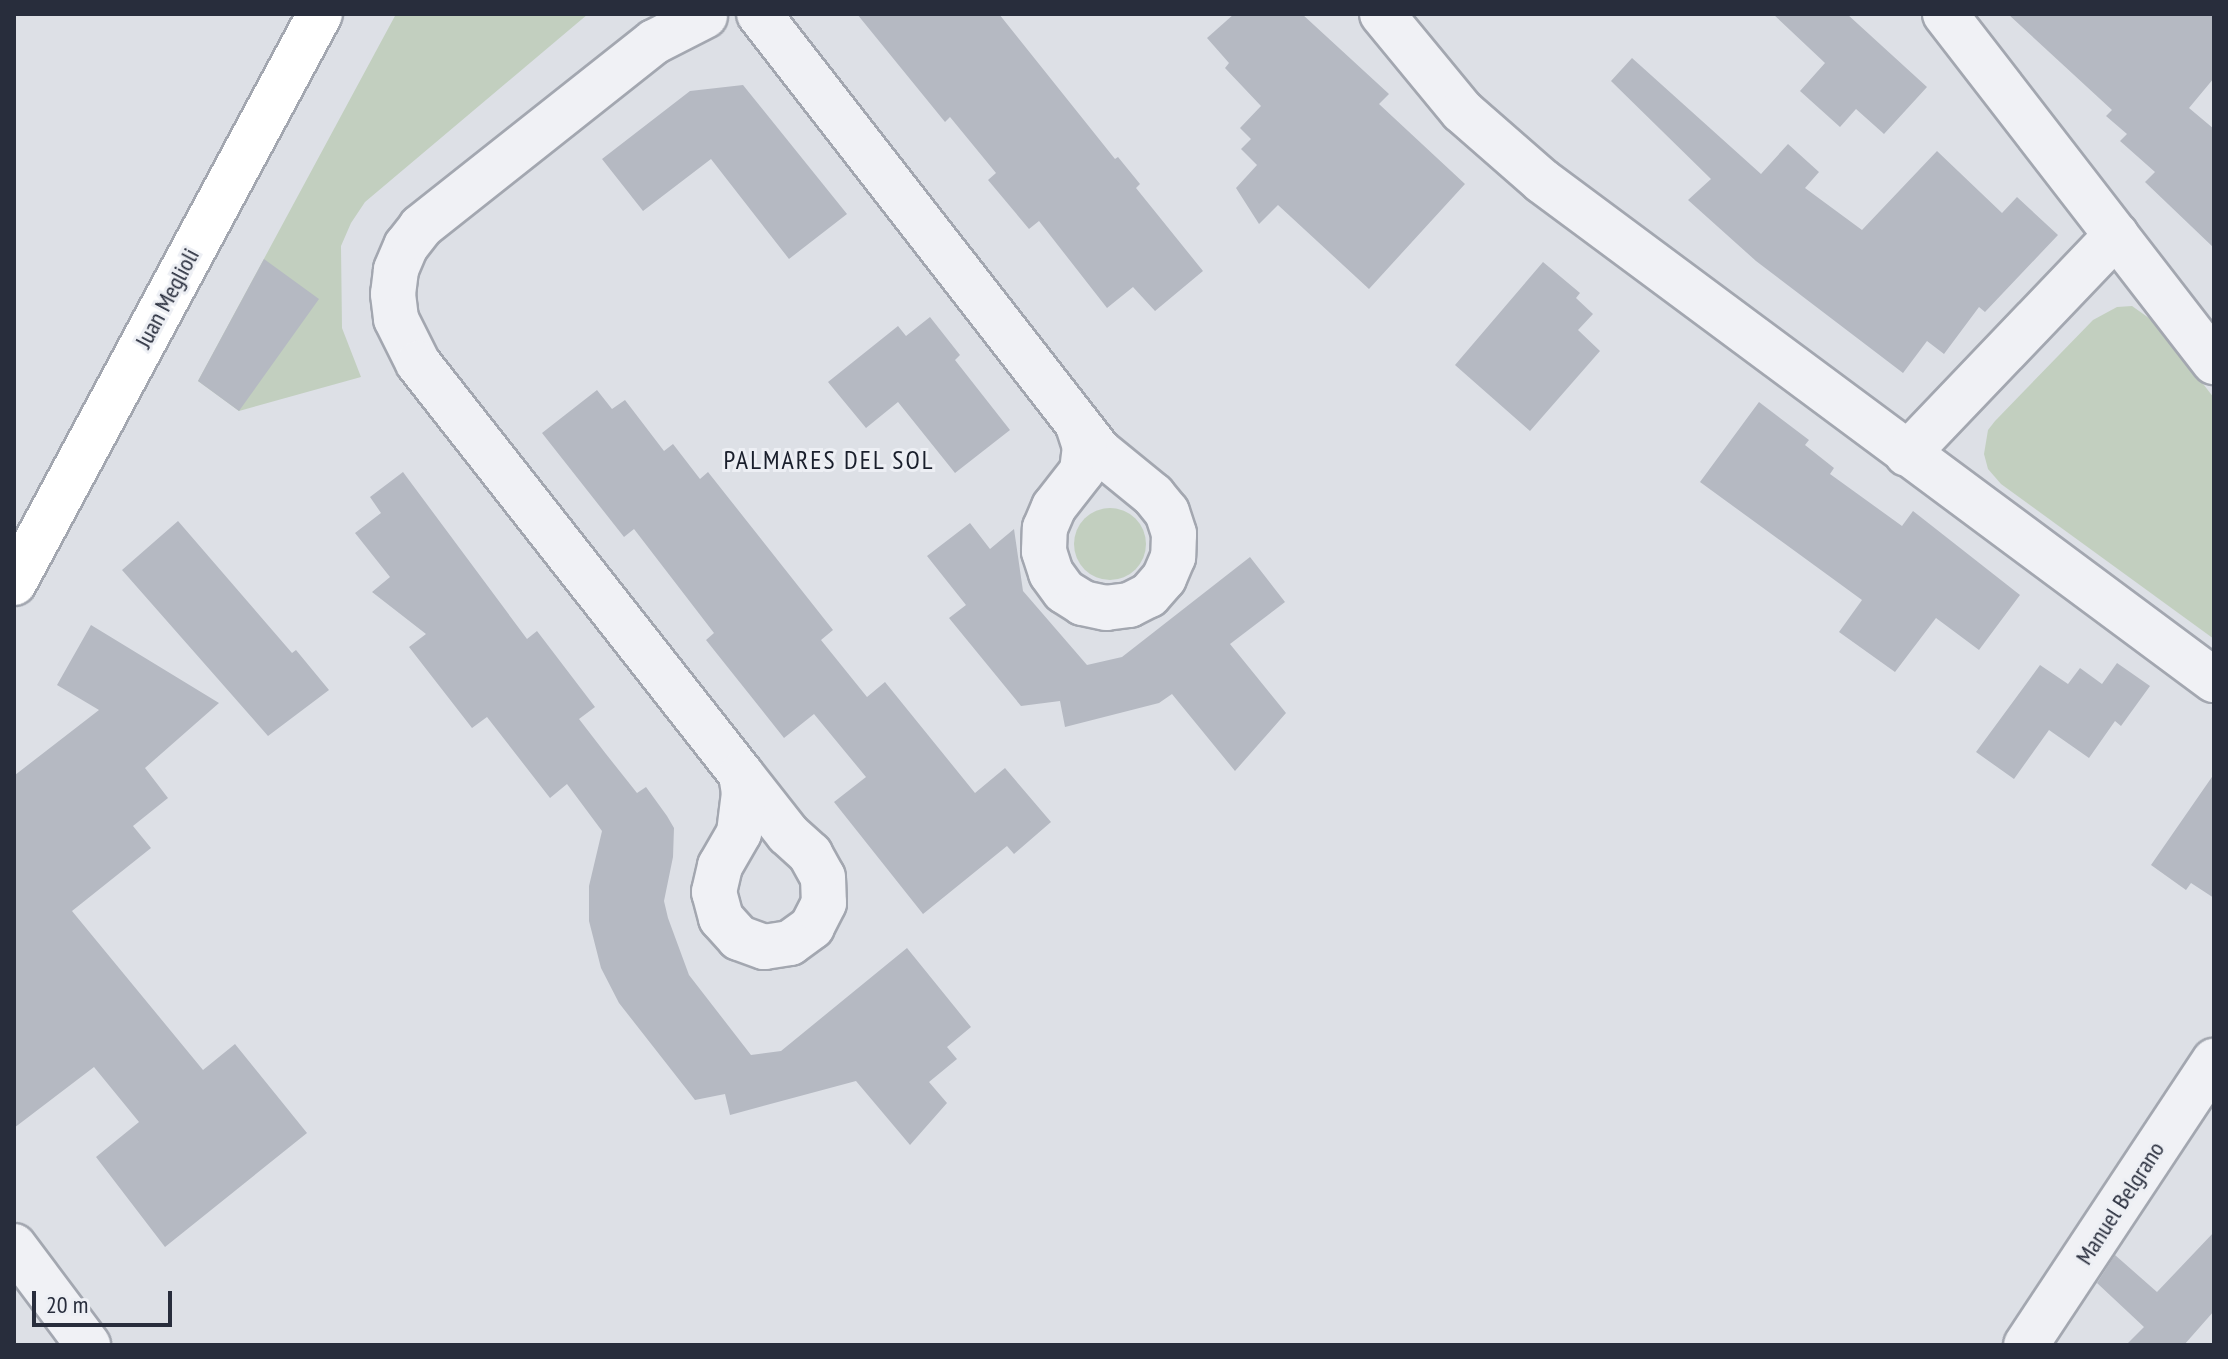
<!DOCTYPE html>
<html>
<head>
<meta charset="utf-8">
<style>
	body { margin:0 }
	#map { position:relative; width:2228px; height:1359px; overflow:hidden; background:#dde0e6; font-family:"PT Sans Narrow",sans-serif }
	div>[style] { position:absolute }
	.green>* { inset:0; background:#c2cfbf }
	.round { border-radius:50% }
	.building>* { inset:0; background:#b5b9c2 }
	.roads { filter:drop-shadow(2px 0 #a3a7b0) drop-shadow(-2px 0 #a3a7b0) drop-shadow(0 2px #a3a7b0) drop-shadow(0 -2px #a3a7b0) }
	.minor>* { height:44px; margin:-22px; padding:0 22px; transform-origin:22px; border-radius:22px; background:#f0f1f5 }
	.secondary>* { height:44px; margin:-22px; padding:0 22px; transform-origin:22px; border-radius:22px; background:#fff }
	span { translate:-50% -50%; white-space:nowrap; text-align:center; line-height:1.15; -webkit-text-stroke:6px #edeff4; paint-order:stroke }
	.street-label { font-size:24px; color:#282d3c }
	.neighbourhood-label { font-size:26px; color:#1a1f2c; letter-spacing:2px }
	.frame { position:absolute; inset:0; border:16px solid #282d3c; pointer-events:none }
	.scale { position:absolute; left:32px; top:1291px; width:140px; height:36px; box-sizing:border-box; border:4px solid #282d3c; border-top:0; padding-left:10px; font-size:24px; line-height:28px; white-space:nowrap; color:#282d3c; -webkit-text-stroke:6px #edeff4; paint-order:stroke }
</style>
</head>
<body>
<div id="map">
	<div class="green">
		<i style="clip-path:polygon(396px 14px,588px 14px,365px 202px,351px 223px,341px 246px,342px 328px,361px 377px,239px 411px,198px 381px)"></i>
		<i style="clip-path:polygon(2132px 306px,2156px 323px,2214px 398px,2214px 639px,2001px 484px,1988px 469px,1984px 454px,1988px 430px,1995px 421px,2093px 320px,2117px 307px)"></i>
		<i class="round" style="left:1074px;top:508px;width:72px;height:72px"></i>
	</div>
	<div class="building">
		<i style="clip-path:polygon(857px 14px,999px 14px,1115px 159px,1118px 157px,1140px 184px,1136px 188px,1203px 271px,1155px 311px,1133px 287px,1107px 308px,1039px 221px,1029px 229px,988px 180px,996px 173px,950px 117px,945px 122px)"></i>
		<i style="clip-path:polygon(1234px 14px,1302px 14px,1389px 94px,1379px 104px,1465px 184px,1369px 289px,1278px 205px,1259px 224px,1236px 188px,1257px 165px,1241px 149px,1251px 139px,1240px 128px,1261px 106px,1225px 68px,1229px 63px,1207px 38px)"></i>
		<i style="clip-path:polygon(1773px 14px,1847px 14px,1927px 87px,1884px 134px,1856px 109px,1840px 127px,1800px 91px,1825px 63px)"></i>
		<i style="clip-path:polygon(2008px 14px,2214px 14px,2214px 78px,2189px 108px,2214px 129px,2214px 248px,2145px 182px,2155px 172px,2120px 141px,2127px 134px,2106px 116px,2112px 110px)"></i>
		<i style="clip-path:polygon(1632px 58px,1761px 174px,1788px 144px,1819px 172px,1805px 188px,1862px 230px,1937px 151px,2002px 213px,2017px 197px,2058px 235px,1985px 312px,1979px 307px,1944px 354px,1927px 341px,1903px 373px,1756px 261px,1688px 200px,1711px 179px,1611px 81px)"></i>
		<i style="clip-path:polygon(743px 85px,847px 214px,789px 259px,711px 159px,643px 211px,602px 159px,690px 91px)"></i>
		<i style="clip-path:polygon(264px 259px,319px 299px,239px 411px,198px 381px)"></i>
		<i style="clip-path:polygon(1543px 262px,1580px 293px,1576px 298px,1593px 314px,1578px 330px,1600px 351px,1530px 431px,1455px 365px)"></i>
		<i style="clip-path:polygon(930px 317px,960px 355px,955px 360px,1010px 430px,955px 473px,898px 402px,866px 428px,828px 382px,898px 326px,906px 336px)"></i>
		<i style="clip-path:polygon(597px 390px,612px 409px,625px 400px,664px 451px,673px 444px,700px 479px,708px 472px,833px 630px,821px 640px,867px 697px,885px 682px,975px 793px,1005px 768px,1051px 822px,1014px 854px,1007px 846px,923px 914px,834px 802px,866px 777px,814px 714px,784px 738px,706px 640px,714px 633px,634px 529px,624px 537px,542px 433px)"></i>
		<i style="clip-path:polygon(1759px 402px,1809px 440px,1805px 445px,1834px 468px,1830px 474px,1902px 526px,1913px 511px,2020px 595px,1979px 650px,1936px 618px,1895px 672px,1839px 632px,1862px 600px,1700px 482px)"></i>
		<i style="clip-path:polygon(403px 472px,527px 639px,537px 631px,595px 707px,579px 719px,606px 754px,637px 793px,646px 787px,667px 816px,674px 828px,673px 857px,664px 901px,668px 918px,689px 975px,751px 1055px,781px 1051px,907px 948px,971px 1027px,947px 1047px,957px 1059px,929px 1082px,947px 1103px,910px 1145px,856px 1081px,730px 1115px,725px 1094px,695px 1100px,619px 1003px,601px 968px,589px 921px,589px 886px,602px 831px,567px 784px,550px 798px,487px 717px,472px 728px,409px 647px,426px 634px,372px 592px,390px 577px,355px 533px,381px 513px,370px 497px)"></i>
		<i style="clip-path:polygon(178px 521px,292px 653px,296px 650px,329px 690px,268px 736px,122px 570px)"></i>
		<i style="clip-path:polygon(970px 523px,990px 549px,1014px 529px,1023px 591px,1087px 665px,1122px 657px,1250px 557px,1285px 602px,1230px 644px,1286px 713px,1235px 771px,1172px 694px,1159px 703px,1065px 727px,1060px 701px,1021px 706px,949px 618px,966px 605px,927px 556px)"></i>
		<i style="clip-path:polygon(91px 625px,219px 703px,145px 768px,168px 798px,133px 826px,151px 848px,72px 911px,203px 1070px,235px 1044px,307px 1133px,165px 1247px,96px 1157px,139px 1122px,94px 1067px,14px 1128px,15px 775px,99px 710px,57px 685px)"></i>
		<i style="clip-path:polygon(2117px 663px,2150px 686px,2121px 726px,2115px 721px,2089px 758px,2049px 730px,2014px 779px,1976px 752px,2040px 665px,2068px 684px,2080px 668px,2102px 684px)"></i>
		<i style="clip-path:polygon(2214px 774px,2214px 898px,2191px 883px,2186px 890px,2151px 865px)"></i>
		<i style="clip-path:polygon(2214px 1232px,2214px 1311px,2184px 1345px,2126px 1345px,2144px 1327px,2097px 1283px,2115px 1255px,2157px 1292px)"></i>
	</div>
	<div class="roads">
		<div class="minor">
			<i style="left:759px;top:14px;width:554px;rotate:52.12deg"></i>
			<i style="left:1099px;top:451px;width:70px;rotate:39.2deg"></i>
			<i style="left:1153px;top:495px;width:22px;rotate:51deg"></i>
			<i style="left:1167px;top:512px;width:23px;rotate:72deg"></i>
			<i style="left:1174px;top:534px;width:23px;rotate:92deg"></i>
			<i style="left:1173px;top:557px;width:23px;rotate:113deg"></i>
			<i style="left:1164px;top:578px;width:23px;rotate:131deg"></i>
			<i style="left:1149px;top:595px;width:22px;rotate:153deg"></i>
			<i style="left:1129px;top:605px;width:23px;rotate:173deg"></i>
			<i style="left:1106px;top:608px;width:24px;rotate:-168deg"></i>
			<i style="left:1083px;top:603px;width:22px;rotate:-148deg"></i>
			<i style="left:1064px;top:591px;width:22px;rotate:-126deg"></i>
			<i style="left:1051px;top:573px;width:23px;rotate:-108deg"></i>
			<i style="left:1044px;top:551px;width:23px;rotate:-88deg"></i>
			<i style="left:1045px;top:528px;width:23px;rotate:-67deg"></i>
			<i style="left:1054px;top:507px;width:46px;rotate:-52.1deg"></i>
			<i style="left:1082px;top:471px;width:24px;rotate:-83deg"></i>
			<i style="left:1085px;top:447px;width:23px;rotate:-108deg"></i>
			<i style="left:1382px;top:14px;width:126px;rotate:50.5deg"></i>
			<i style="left:1462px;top:111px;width:106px;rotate:41.2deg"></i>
			<i style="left:1542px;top:181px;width:837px;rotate:36.6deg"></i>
			<i style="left:1945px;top:14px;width:440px;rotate:52.3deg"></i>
			<i style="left:705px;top:16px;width:57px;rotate:153deg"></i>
			<i style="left:654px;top:42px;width:298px;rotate:141.6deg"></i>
			<i style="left:421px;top:227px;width:24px;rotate:128deg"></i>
			<i style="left:406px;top:246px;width:26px;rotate:113deg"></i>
			<i style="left:396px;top:270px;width:24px;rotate:97deg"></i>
			<i style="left:393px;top:294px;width:25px;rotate:83deg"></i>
			<i style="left:396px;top:319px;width:49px;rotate:63.4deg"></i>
			<i style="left:418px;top:363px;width:523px;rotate:51.84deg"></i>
			<i style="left:741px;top:774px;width:76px;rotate:51.9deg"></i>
			<i style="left:788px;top:834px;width:30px;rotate:42deg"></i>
			<i style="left:810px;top:854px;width:26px;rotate:61deg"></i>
			<i style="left:823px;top:877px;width:26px;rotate:88deg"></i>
			<i style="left:824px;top:903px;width:27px;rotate:117deg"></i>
			<i style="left:812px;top:927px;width:27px;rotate:144deg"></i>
			<i style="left:790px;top:943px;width:26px;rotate:171deg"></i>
			<i style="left:764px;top:947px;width:27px;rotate:-160deg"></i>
			<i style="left:739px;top:938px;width:27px;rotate:-132deg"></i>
			<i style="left:721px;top:918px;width:27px;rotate:-105deg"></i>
			<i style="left:714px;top:892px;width:27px;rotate:-77deg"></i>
			<i style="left:720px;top:866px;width:38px;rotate:-60deg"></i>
			<i style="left:739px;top:833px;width:40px;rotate:-82.9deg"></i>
			<i style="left:744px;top:793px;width:19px;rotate:-99deg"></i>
			<i style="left:1907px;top:454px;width:303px;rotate:-46.3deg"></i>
			<i style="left:14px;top:1246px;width:124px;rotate:53.2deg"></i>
			<i style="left:2026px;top:1345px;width:341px;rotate:-56.5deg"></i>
		</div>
		<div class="secondary">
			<i style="left:14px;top:583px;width:646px;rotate:-61.73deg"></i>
		</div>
	</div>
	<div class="street-label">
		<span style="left:167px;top:298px;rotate:-62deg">Juan Meglioli</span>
		<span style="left:2120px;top:1203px;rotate:-57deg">Manuel Belgrano</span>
	</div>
	<div class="neighbourhood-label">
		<span style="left:829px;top:460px">PALMARES DEL SOL</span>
	</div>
	<div class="frame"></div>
	<div class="scale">20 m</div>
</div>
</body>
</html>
